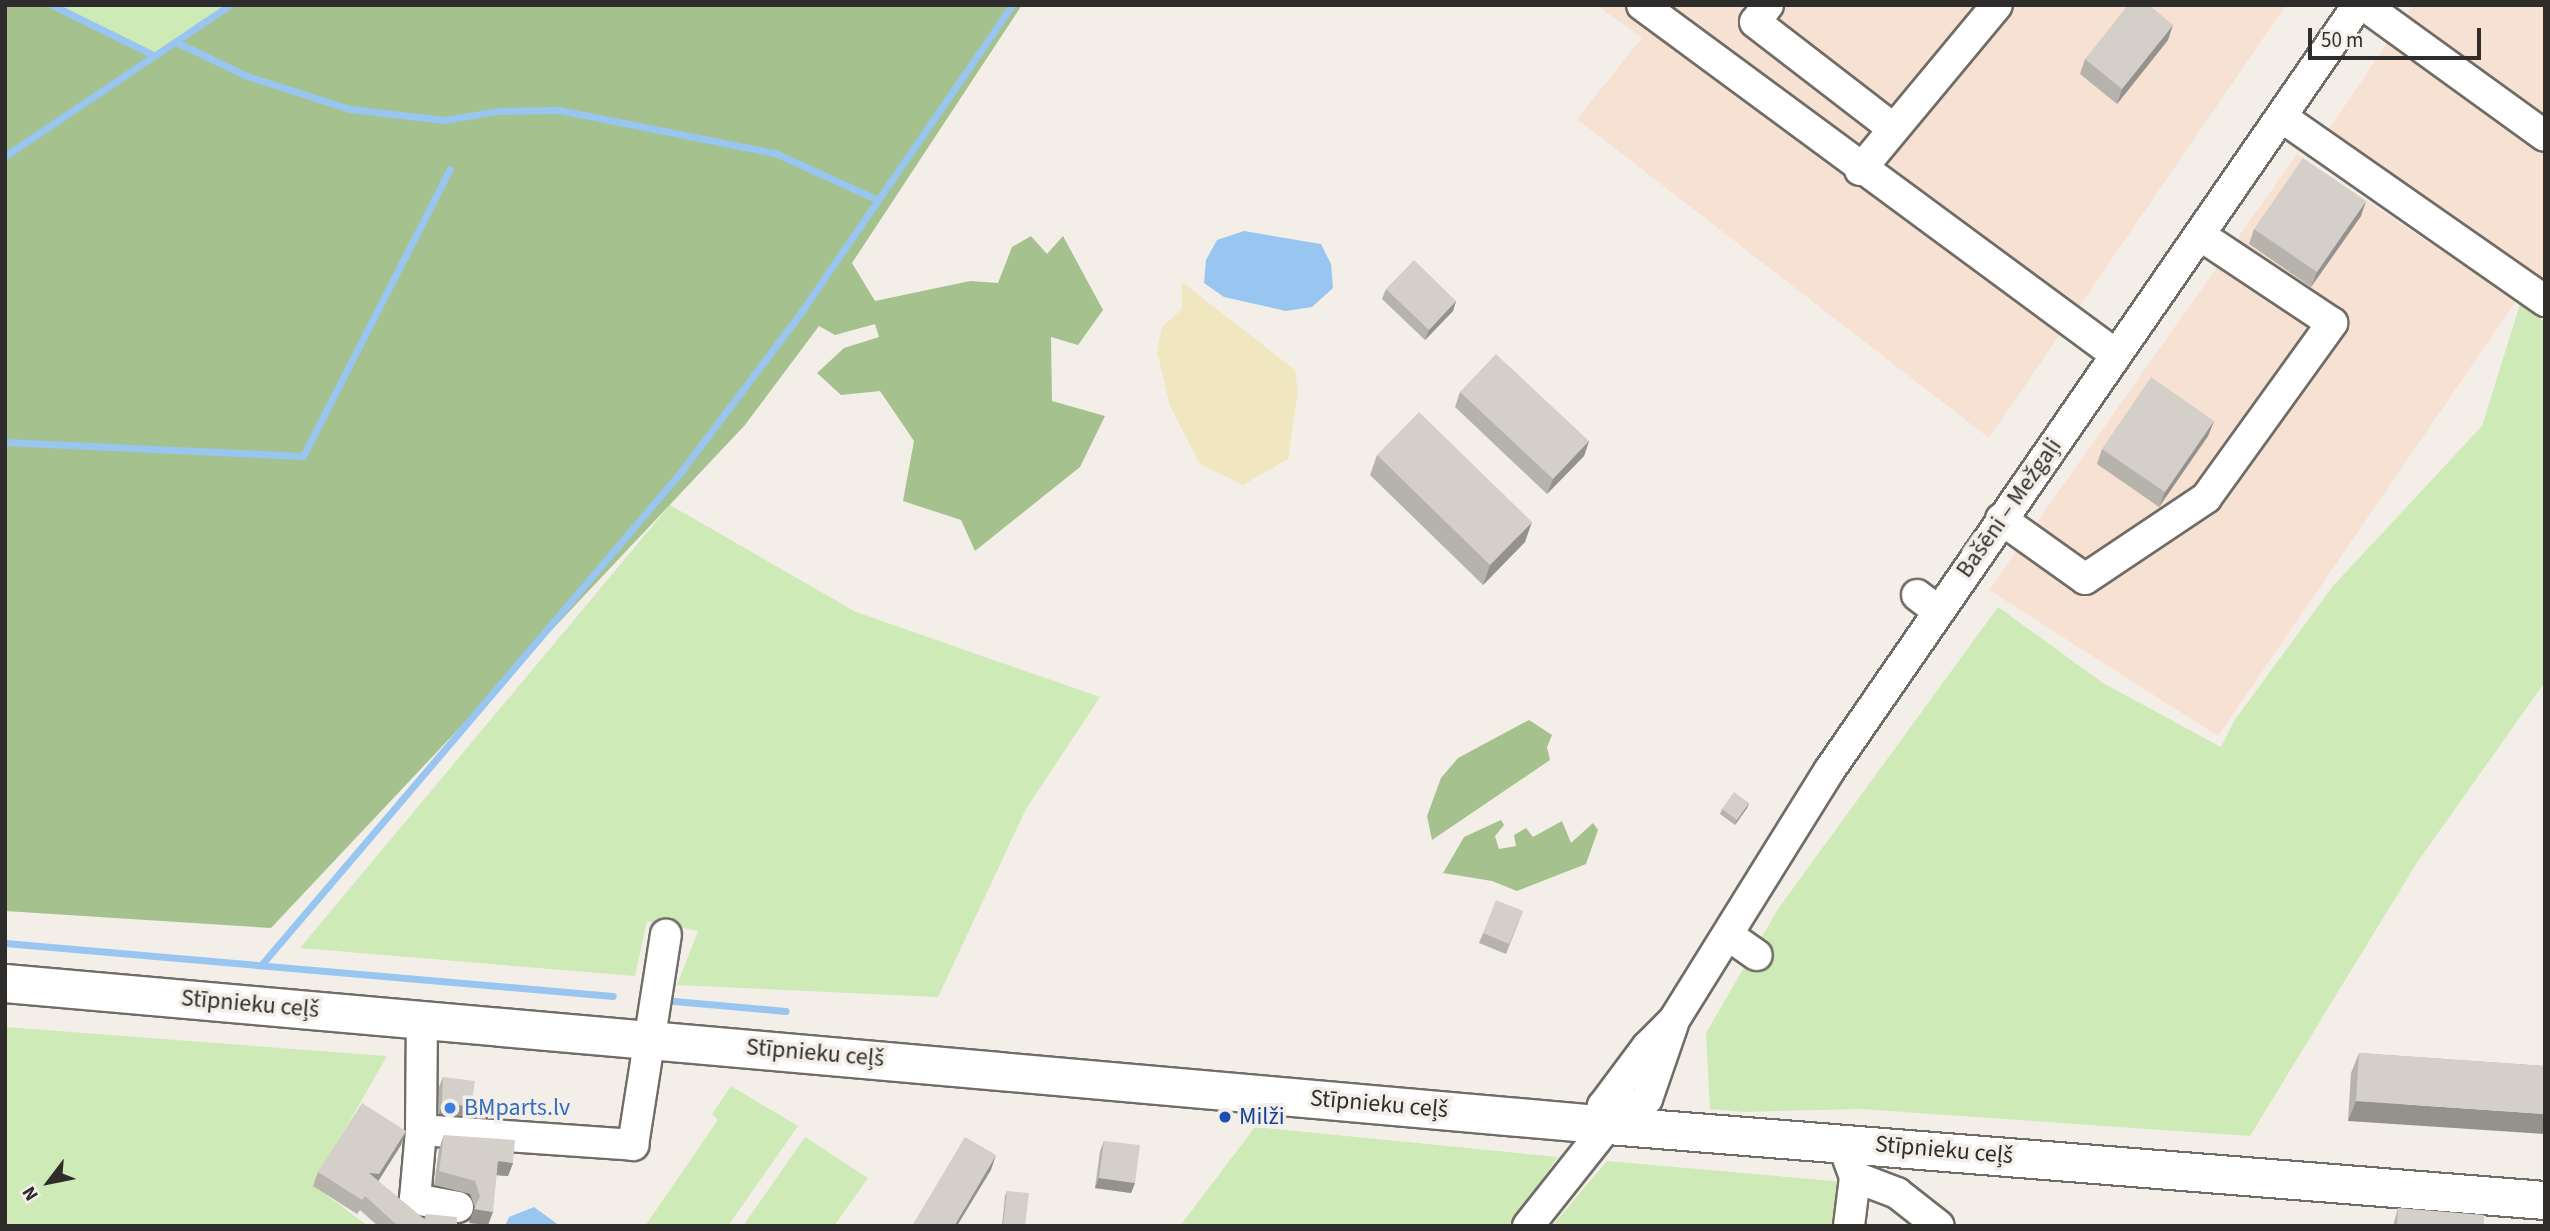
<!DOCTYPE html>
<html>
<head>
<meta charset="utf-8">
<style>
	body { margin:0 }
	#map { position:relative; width:2550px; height:1231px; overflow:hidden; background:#f3efe8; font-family:"Source Sans 3",sans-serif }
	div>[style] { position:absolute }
	.industrial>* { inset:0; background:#f6e1d2 }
	.green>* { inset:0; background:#ceeab7 }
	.forest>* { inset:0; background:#a5c18e }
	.sand>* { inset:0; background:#f0e6c0 }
	.water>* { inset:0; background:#99c6f0 }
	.stream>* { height:7px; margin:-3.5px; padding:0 3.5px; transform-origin:3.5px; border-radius:3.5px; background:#99c6f0 }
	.roads { filter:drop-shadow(2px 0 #706d66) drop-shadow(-2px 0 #706d66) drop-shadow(0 2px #706d66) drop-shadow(0 -2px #706d66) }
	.minor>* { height:30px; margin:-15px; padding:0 15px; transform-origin:15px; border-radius:15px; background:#fff }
	.major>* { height:37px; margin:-18.5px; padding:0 18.5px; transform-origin:18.5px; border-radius:18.5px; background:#fff }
	.wall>* { inset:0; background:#b6b3ad }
	.shaded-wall>* { inset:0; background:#94928d }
	.building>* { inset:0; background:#d4d0c9 }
	.dots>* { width:19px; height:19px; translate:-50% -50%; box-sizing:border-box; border:4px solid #f3efe8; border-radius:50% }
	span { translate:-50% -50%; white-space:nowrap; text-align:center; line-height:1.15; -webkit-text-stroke:7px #f3efe8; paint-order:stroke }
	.street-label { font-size:24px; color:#2f2d2b }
	.shop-label { font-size:24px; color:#366cbe }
	.left { translate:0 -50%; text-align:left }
	.transit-label { font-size:24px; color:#164399 }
	.frame { position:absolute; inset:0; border:7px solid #2f2d2b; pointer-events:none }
	.north { position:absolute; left:14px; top:1147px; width:70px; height:70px; -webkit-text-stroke:5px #f3efe8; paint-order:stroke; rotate:238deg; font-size:19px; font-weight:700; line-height:28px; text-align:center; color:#2f2d2b }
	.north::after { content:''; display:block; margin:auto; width:24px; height:32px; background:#2f2d2b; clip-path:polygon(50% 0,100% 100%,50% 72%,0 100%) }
	.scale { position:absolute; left:2308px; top:28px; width:173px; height:32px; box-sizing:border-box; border:4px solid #2f2d2b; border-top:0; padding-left:9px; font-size:21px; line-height:24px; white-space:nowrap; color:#2f2d2b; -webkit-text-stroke:5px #f3efe8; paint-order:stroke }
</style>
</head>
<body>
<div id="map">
	<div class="industrial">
		<i style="clip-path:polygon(1596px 5px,2286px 5px,1989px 438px,1577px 119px,1642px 38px)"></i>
		<i style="clip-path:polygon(2413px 5px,2545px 5px,2545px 287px,2323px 138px)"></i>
		<i style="clip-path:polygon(2297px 154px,2516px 301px,2218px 736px,1989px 590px)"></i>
	</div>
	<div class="green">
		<i style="clip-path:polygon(52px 5px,230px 5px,155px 56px)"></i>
		<i style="clip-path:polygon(2520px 304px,2545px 322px,2545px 682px,2416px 864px,2250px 1136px,1860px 1109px,1743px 1112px,1710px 1109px,1706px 1033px,1778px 909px,1998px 607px,2103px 683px,2221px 747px,2234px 721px,2333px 586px,2482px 426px)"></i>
		<i style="clip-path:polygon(670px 505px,856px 612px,1100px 697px,1026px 809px,938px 997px,677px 985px,698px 931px,647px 921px,635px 976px,300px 948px)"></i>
		<i style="clip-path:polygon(5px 1027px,387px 1056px,313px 1185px,368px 1226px,5px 1226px)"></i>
		<i style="clip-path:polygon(731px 1086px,798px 1126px,728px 1226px,645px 1226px,718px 1120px,712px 1114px)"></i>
		<i style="clip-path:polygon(1255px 1127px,1558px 1157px,1510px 1226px,1180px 1226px)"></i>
		<i style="clip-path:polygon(805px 1137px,868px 1178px,834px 1226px,743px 1226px)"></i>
		<i style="clip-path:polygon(1607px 1161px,1844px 1182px,1838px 1226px,1552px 1226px)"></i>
	</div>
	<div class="forest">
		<i style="clip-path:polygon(5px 5px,52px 5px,155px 56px,231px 5px,1022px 5px,852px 263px,875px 301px,970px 281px,998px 283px,1012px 247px,1031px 236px,1047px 254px,1063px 236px,1103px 310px,1078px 345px,1051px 337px,1052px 401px,1105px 416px,1080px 467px,975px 551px,961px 520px,903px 501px,914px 441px,880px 391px,841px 395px,817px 373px,844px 348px,879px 337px,875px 324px,835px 335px,819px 326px,745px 425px,271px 928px,5px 911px)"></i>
		<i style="clip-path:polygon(1529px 720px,1552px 735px,1547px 747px,1550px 760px,1432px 840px,1427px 816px,1441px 778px,1458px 758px)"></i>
		<i style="clip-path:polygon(1501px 820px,1504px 825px,1495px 836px,1499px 849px,1516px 846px,1514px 835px,1526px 828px,1533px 837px,1562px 821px,1571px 843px,1593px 823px,1598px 830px,1586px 864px,1517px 891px,1492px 881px,1443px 873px,1464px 837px)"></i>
	</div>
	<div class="sand">
		<i style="clip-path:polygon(1182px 282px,1295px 370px,1298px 391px,1288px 459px,1243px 485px,1200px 464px,1170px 406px,1157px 352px,1162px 327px,1182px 309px)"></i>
	</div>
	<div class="water">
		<i style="clip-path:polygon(1244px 231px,1321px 244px,1331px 264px,1333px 288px,1312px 307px,1286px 311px,1224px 297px,1204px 283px,1206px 260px,1217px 240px)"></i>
		<i style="clip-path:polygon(534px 1207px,560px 1226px,505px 1226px,509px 1217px)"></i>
	</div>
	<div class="stream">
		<i style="left:52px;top:5px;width:115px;rotate:26.3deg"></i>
		<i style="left:176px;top:42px;width:79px;rotate:25.6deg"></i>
		<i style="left:247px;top:76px;width:108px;rotate:17.8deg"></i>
		<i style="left:350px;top:109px;width:95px;rotate:6.7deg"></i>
		<i style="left:444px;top:120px;width:55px;rotate:-9.5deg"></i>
		<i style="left:498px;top:111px;width:61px;rotate:-0.9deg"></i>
		<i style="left:559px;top:110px;width:220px;rotate:11.3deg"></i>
		<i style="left:775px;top:153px;width:113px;rotate:24.5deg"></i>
		<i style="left:5px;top:156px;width:271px;rotate:-33.9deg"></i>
		<i style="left:5px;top:442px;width:298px;rotate:2.7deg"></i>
		<i style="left:303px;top:456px;width:322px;rotate:-62.9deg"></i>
		<i style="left:5px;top:943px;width:610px;rotate:4.98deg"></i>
		<i style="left:262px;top:964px;width:645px;rotate:-49.59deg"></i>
		<i style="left:680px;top:473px;width:198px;rotate:-53deg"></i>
		<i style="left:799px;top:315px;width:376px;rotate:-55.5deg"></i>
		<i style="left:674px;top:1001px;width:112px;rotate:5.1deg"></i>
	</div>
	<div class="roads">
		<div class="minor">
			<i style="left:1642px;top:5px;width:588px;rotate:36.42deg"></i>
			<i style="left:1768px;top:5px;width:21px;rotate:127deg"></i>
			<i style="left:1755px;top:22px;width:175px;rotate:37.6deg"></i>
			<i style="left:2364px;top:5px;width:223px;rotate:35.9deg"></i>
			<i style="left:2283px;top:118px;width:320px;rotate:34.9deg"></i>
			<i style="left:1860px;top:170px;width:214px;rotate:-50.3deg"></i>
			<i style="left:2001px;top:519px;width:103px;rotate:35.5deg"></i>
			<i style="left:2085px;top:579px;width:146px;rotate:-33.8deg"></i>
			<i style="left:2206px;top:498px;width:216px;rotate:-54.2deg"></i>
			<i style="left:2332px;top:323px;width:157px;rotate:-146.4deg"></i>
			<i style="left:1917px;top:595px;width:26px;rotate:37deg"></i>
			<i style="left:1728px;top:935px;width:35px;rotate:35deg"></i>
			<i style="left:1608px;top:1125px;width:20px;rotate:-105deg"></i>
			<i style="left:1603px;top:1106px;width:74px;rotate:-53.3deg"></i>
			<i style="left:1647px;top:1047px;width:38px;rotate:-45deg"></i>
			<i style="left:1674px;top:1020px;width:293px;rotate:-58.1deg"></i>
			<i style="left:1829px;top:771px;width:931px;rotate:-55.37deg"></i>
			<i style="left:421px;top:1130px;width:111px;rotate:-89.5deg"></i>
			<i style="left:1848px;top:1158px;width:20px;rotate:70deg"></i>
			<i style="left:1855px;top:1177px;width:49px;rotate:97deg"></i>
			<i style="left:1855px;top:1177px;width:45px;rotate:20.9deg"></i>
			<i style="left:1897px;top:1193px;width:53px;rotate:38.2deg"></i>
			<i style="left:458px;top:1207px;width:44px;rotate:-169.5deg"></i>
			<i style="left:415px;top:1199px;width:69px;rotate:-85deg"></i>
			<i style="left:421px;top:1130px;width:213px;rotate:4deg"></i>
			<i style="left:633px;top:1145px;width:213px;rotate:-81.1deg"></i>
			<i style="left:1528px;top:1226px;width:129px;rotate:-51.6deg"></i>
			<i style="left:1608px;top:1125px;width:47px;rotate:-33.7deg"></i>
			<i style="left:1647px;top:1099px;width:79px;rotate:-70.9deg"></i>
		</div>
		<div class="major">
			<i style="left:5px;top:983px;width:1609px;rotate:5.06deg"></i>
			<i style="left:1608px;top:1125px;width:940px;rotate:4.58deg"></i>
		</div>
	</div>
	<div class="wall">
		<i style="clip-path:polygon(2168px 40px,2117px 104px,2080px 74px,2085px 59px)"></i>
		<i style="clip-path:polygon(2361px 216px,2311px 287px,2249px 244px,2254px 229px)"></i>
		<i style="clip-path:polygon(1386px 289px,1456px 301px,1453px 311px,1425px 340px,1382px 299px)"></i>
		<i style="clip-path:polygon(1460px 392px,1589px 441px,1584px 456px,1547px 494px,1455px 407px)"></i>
		<i style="clip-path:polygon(2214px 421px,2208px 436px,2159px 507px,2097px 464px,2102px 449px)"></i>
		<i style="clip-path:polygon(1377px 455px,1525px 542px,1483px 585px,1370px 475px)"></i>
		<i style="clip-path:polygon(1749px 803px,1747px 808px,1735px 825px,1720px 814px,1722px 809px)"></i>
		<i style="clip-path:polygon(1523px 911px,1506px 954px,1479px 943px,1483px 933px)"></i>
		<i style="clip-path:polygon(2359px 1053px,2545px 1066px,2348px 1121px,2351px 1073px)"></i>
		<i style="clip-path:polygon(443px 1077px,471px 1106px,468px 1116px,439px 1114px,439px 1087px)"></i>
		<i style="clip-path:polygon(406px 1131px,401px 1145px,378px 1181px,424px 1219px,426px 1214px,457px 1226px,378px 1226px,360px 1210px,357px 1214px,313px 1186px,318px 1172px)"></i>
		<i style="clip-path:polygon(444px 1135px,513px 1163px,508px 1176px,496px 1175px,488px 1225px,469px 1223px,475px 1208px,470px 1194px,434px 1185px,439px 1149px)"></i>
		<i style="clip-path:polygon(1104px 1141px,1135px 1183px,1131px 1193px,1095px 1188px,1100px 1151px)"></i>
		<i style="clip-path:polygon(1007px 1191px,1025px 1226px,1002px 1226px,1005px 1196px)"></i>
		<i style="clip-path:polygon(2398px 1208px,2484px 1226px,2393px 1226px)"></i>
	</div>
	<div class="shaded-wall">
		<i style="clip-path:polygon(2173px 25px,2168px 40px,2117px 104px,2122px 89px)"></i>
		<i style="clip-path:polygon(2366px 201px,2361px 216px,2311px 287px,2317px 272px)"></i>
		<i style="clip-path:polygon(1456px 301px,1453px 311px,1425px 340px,1429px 330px)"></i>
		<i style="clip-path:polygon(2214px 421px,2208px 436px,2159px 507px,2165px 492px)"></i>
		<i style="clip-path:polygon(1589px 441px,1584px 456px,1547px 494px,1553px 479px)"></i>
		<i style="clip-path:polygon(1532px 522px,1525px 542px,1483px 585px,1490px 565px)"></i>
		<i style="clip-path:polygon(1749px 803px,1747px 808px,1735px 825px,1737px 820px)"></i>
		<i style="clip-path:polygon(2356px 1101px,2545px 1114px,2545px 1134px,2348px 1121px)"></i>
		<i style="clip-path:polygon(442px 1104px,471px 1106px,468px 1116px,439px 1114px)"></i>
		<i style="clip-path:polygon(406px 1131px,401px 1145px,374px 1188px,369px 1173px)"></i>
		<i style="clip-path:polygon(996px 1155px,991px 1170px,957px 1226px,954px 1226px)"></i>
		<i style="clip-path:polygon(498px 1161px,513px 1163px,508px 1176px,493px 1175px)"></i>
		<i style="clip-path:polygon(1099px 1178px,1135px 1183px,1131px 1193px,1095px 1188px)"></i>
		<i style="clip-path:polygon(474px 1209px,493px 1212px,488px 1225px,469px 1223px)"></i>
	</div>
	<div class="building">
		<i style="clip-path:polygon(2128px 5px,2149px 5px,2173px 25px,2122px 89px,2085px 59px)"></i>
		<i style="clip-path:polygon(2303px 158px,2366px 201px,2317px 272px,2254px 229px)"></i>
		<i style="clip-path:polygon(1414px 260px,1456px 301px,1429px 330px,1386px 289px)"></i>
		<i style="clip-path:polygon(1496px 354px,1589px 441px,1553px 479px,1460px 392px)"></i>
		<i style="clip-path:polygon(2151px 377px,2214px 421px,2165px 492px,2102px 449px)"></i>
		<i style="clip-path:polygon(1419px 412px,1532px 522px,1490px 565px,1377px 455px)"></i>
		<i style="clip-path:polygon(1734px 792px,1749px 803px,1737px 820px,1722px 809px)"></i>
		<i style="clip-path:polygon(1496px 900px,1523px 911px,1509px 944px,1483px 933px)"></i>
		<i style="clip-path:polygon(2359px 1053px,2545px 1066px,2545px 1114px,2356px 1101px)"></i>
		<i style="clip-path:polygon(443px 1077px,475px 1081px,471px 1106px,442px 1104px)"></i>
		<i style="clip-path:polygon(362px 1103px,406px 1131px,379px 1174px,369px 1173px,425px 1220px,426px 1214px,457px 1217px,457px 1226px,398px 1226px,365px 1196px,362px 1200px,318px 1172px)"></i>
		<i style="clip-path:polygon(444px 1135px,515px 1140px,513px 1163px,498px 1161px,493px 1212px,474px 1209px,480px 1196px,475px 1181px,439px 1171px)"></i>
		<i style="clip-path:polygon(965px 1137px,996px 1155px,954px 1226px,912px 1226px)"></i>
		<i style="clip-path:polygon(1104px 1141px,1140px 1145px,1135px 1183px,1099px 1178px)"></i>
		<i style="clip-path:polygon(1007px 1191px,1029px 1193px,1025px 1226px,1003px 1226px)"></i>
		<i style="clip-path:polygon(2398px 1208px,2484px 1215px,2484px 1226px,2397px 1226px)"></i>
	</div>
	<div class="dots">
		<i style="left:450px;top:1108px;background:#3f7fe0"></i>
		<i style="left:1225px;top:1117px;background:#1a4fb4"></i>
	</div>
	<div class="street-label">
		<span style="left:2009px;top:508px;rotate:-55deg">Bašēni – Mežgaļi</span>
		<span style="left:250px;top:1004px;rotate:5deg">Stīpnieku ceļš</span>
		<span style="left:815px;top:1053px;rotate:5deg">Stīpnieku ceļš</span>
		<span style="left:1379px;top:1104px;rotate:5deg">Stīpnieku ceļš</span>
		<span style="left:1944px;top:1150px;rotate:5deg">Stīpnieku ceļš</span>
	</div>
	<div class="shop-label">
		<span class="left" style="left:464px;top:1108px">BMparts.lv</span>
	</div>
	<div class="transit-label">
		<span class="left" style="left:1239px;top:1117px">Milži</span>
	</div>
	<div class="frame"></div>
	<div class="north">N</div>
	<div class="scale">50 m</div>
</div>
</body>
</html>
